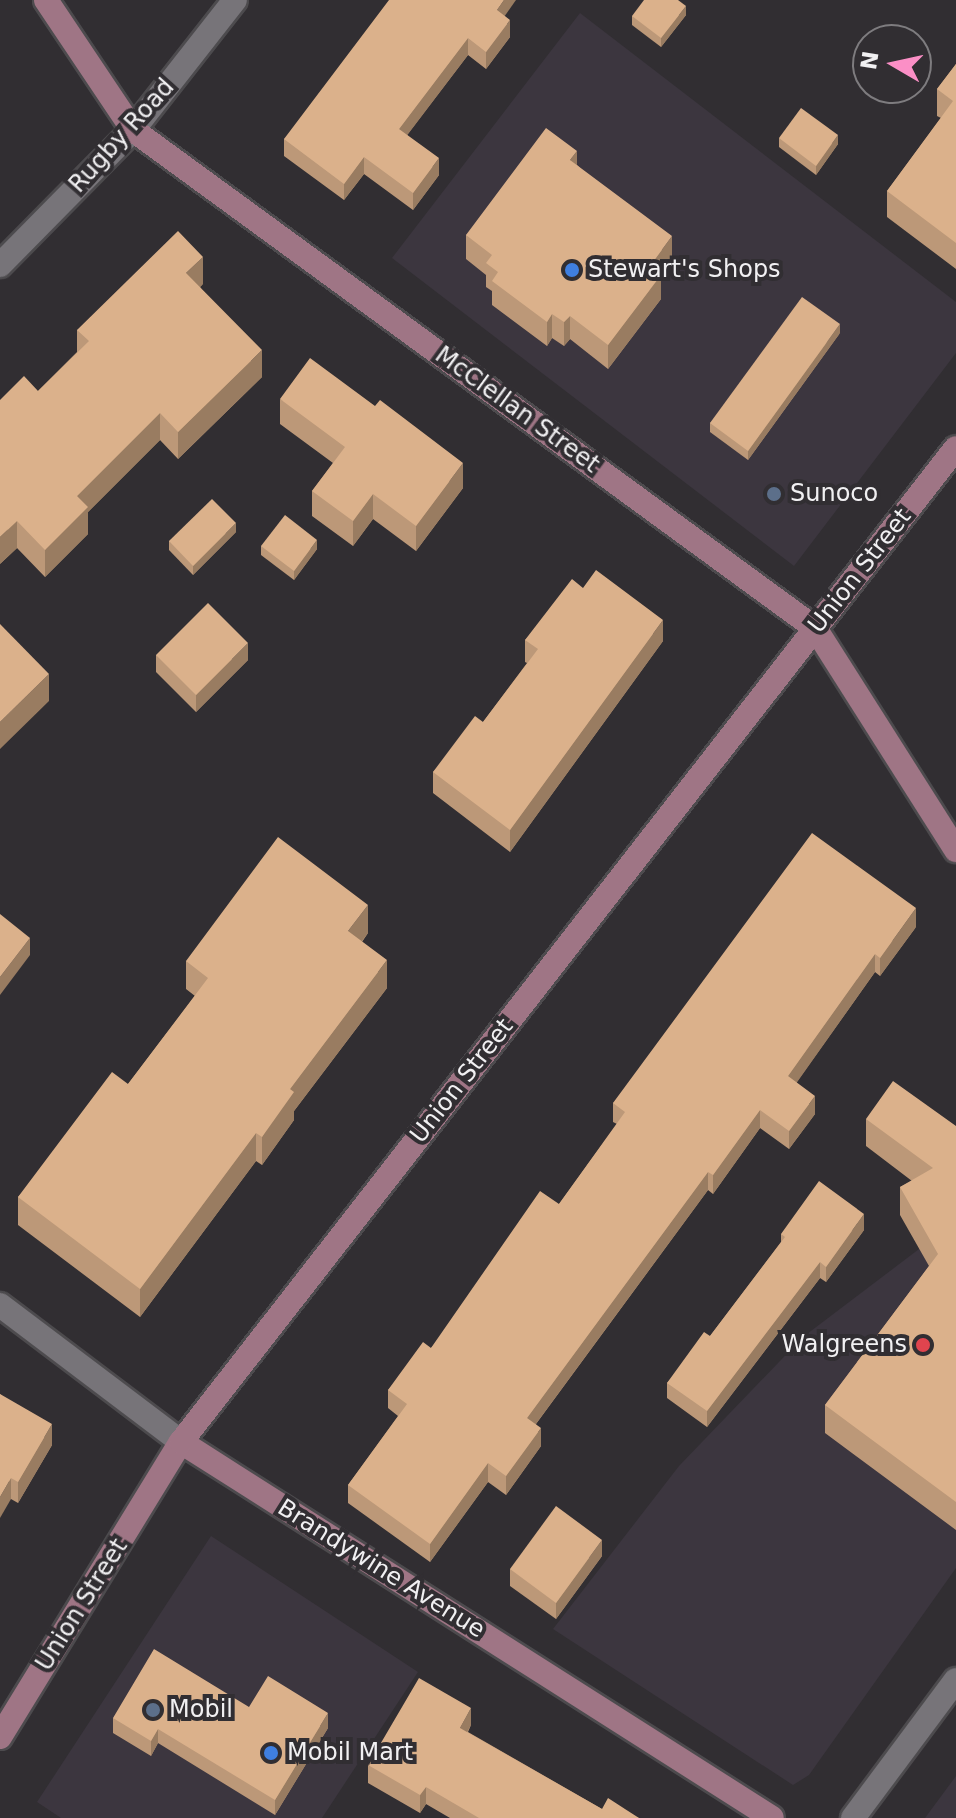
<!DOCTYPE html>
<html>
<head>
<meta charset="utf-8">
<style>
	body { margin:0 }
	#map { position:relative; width:956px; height:1818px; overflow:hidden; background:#312e32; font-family:"DejaVu Sans",sans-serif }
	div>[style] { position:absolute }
	.built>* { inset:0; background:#3c363f }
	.roads { filter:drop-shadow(2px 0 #4d4b4e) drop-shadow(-2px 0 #4d4b4e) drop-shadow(0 2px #4d4b4e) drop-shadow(0 -2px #4d4b4e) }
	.street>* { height:24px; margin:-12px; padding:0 12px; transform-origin:12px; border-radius:12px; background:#777479 }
	.secondary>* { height:24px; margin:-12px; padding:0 12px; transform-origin:12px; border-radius:12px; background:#9f7585 }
	.wall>* { inset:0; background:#bc9878 }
	.shaded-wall>* { inset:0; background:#997c61 }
	.building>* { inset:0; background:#dbb18b }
	.dots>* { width:22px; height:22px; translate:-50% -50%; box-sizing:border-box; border:4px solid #312e32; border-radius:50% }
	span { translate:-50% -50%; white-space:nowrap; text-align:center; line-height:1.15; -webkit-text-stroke:8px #312e32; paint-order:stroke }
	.street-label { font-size:24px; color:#f1f0f2 }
	.poi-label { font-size:24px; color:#f1f0f2 }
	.left { translate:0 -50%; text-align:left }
	.right { translate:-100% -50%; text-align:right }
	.north { position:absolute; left:852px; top:24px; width:80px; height:80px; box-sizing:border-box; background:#312e32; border:2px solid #7e7c7f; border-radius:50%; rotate:279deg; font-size:22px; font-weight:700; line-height:32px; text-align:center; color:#f1f0f2 }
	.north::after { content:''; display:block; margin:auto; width:28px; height:36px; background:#fb8fc6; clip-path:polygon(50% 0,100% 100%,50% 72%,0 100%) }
</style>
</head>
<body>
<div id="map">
	<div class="built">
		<i style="clip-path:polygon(580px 13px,956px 302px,956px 353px,794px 566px,392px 258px)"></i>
		<i style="clip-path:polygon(956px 1221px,956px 1568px,809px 1775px,793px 1785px,553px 1629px,679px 1466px,803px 1337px)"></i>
		<i style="clip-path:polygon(211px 1536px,418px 1672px,322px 1818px,61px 1818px,37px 1802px)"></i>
		<i style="clip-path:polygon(956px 1776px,956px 1818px,925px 1818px)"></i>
	</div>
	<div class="roads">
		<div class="street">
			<i style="left:0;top:265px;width:190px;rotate:-45.4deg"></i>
			<i style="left:133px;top:130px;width:165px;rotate:-51.9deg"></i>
			<i style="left:0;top:1305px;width:227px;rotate:37.1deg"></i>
			<i style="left:853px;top:1818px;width:172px;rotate:-53.3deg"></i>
		</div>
		<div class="secondary">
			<i style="left:46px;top:0;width:156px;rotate:56.2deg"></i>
			<i style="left:133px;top:130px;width:844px;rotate:36.14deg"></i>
			<i style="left:815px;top:628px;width:263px;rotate:57.6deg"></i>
			<i style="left:181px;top:1442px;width:700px;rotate:32.46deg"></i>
			<i style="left:0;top:1737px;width:346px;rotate:-58.5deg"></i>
			<i style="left:181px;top:1442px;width:1260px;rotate:-52.06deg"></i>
		</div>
	</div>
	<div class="wall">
		<i style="clip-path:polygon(686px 15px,661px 47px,632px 25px,632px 16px)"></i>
		<i style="clip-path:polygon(505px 16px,510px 37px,486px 69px,468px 55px,407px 135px,439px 175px,413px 210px,364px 174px,344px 200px,284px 156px,284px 139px)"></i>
		<i style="clip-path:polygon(956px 64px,956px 269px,887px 217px,887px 191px,941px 118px,937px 116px,937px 89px)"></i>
		<i style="clip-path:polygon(779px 138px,838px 144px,816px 175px,779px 147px)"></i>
		<i style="clip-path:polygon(577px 165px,672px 260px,661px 275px,661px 299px,608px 369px,570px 339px,564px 346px,552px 338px,547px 346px,492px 305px,492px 291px,486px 287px,486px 275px,466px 259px,466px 235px)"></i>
		<i style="clip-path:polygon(203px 284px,200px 287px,262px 377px,178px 459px,160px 440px,88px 512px,88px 534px,45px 577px,17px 548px,0 564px,38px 391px,77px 352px,77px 330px)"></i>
		<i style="clip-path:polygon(840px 333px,748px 460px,710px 432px,710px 423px)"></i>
		<i style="clip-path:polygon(280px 399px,463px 488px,416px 551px,373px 519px,353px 546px,312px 516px,312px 491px,333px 463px,280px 424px)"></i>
		<i style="clip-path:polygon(236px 532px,193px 575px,169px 550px,169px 541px)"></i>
		<i style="clip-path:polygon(261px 546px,317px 549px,294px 580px,261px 555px)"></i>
		<i style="clip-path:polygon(583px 588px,663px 641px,510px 852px,433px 793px,433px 772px,483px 722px,527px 663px,525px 662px,525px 640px)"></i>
		<i style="clip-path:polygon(156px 655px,248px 660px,196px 712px,156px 672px)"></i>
		<i style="clip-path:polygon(916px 927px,880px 976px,875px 972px,796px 1083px,815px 1114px,789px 1149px,760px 1128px,713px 1194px,708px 1190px,536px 1424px,541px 1446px,506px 1495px,488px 1482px,430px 1562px,348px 1503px,348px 1485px,398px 1416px,388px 1408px,388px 1390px,431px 1348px,559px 1204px,617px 1124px,613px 1122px,613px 1103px)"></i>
		<i style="clip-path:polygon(368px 933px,362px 942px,387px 988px,294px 1111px,294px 1120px,262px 1165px,256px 1161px,140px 1317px,18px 1225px,18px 1197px,128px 1084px,195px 996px,186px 989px,186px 961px)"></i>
		<i style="clip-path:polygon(866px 1119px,956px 1126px,956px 1530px,825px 1433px,825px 1405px,929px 1266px,900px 1215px,900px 1187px,912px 1181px,866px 1146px)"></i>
		<i style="clip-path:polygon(864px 1230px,826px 1282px,820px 1278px,707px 1427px,667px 1398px,667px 1383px,710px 1336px,781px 1242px,781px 1234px)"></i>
		<i style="clip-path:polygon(0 1394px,52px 1445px,18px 1503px,11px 1499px)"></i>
		<i style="clip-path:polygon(602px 1556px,556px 1619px,510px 1586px,510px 1569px)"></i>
		<i style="clip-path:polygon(249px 1707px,328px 1728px,275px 1815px,158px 1743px,151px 1756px,113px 1733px,113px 1718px)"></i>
		<i style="clip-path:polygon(471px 1725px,468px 1732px,602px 1809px,639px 1818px,450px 1818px,426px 1804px,420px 1813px,368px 1783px,368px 1765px)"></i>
	</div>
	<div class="shaded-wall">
		<i style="clip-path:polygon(504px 0,516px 0,497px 27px,497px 10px)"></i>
		<i style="clip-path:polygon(686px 6px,686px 15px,661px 47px,661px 38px)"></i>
		<i style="clip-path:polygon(510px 20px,510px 37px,486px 69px,486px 52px)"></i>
		<i style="clip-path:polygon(468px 38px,468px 55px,399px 146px,399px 129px)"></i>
		<i style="clip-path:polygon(838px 135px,838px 144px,816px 175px,816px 166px)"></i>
		<i style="clip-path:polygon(577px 151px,577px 175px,570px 160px)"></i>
		<i style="clip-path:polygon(364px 157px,364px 174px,344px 200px,344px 184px)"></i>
		<i style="clip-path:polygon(439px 158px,439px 175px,413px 210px,413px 193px)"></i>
		<i style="clip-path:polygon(672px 236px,672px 260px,650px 290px,650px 266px)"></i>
		<i style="clip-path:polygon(203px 257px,203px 284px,186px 300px,186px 273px)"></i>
		<i style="clip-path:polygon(661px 275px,661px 299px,608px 369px,608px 345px)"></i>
		<i style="clip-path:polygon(552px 314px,552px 338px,547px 346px,547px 322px)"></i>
		<i style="clip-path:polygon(570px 316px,570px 339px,564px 346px,564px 322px)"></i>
		<i style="clip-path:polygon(840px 324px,840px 333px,748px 460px,748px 451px)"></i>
		<i style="clip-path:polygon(262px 350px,262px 377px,178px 459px,178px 432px)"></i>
		<i style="clip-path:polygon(160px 413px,160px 440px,88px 512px,88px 534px,45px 577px,45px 550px,77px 496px)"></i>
		<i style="clip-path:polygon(463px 463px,463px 488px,416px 551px,416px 526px)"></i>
		<i style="clip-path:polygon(373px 494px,373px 519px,353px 546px,353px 521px)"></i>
		<i style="clip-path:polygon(17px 521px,17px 548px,0 564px,0 537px)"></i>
		<i style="clip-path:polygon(236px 523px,236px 532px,193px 575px,193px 566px)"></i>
		<i style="clip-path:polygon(317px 540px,317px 549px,294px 580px,294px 571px)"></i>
		<i style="clip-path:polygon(663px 620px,663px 641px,510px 852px,510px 830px)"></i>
		<i style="clip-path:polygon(248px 643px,248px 660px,196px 712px,196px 695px)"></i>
		<i style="clip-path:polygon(49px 674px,49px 701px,0 749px,0 767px,0 722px)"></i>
		<i style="clip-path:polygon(368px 905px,368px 933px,348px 959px,348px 931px)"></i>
		<i style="clip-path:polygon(916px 908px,916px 927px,880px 976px,880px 958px)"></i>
		<i style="clip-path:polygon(30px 938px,30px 955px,0 995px,0 977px)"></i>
		<i style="clip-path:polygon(875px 954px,875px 972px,788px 1095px,788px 1076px)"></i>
		<i style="clip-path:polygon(387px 960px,387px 988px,294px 1111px,294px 1120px,262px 1165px,262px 1137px,290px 1089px)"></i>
		<i style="clip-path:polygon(815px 1096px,815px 1114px,789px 1149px,789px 1131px)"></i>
		<i style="clip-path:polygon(760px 1110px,760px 1128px,713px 1194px,713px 1175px)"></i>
		<i style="clip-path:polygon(256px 1133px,256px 1161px,140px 1317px,140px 1289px)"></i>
		<i style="clip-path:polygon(708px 1172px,708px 1190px,527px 1436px,527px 1418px)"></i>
		<i style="clip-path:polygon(864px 1214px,864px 1230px,826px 1282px,826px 1267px)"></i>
		<i style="clip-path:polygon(820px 1262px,820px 1278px,707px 1427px,707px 1411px)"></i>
		<i style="clip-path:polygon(52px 1424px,52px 1445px,18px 1503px,18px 1482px)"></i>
		<i style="clip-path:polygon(541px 1428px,541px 1446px,506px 1495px,506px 1476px)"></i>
		<i style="clip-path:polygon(488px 1463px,488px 1482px,430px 1562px,430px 1544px)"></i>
		<i style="clip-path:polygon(11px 1478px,11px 1499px,0 1518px,0 1497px)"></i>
		<i style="clip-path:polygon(602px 1540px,602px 1556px,556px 1619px,556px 1603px)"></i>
		<i style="clip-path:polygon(471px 1708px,471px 1725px,460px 1745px,460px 1728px)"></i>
		<i style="clip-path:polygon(328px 1713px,328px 1728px,275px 1815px,275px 1800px)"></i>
		<i style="clip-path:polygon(158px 1729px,158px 1743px,151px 1756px,151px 1741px)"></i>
		<i style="clip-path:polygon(426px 1787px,426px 1804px,420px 1813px,420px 1795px)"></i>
	</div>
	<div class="building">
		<i style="clip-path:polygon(389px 0,504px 0,497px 10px,510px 20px,486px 52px,468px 38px,399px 129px,439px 158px,413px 193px,364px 157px,344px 184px,284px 139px)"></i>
		<i style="clip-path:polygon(644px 0,678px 0,686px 6px,661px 38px,632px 16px)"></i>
		<i style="clip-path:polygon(956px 64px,956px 243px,887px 191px,953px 101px,937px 89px)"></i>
		<i style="clip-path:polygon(801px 108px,838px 135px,816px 166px,779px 138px)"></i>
		<i style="clip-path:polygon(546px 128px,577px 151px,570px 160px,672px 236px,650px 266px,661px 275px,608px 345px,570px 316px,564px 322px,552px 314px,547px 322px,492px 281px,498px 272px,486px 263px,492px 255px,466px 235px)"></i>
		<i style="clip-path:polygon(178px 231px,203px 257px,186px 273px,262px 350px,178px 432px,160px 413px,77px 496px,88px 507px,45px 550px,17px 521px,0 537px,0 400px,24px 376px,38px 391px,89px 341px,77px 330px)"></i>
		<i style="clip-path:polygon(802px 297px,840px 324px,748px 451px,710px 423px)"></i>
		<i style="clip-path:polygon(310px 358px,375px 406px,380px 400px,463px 463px,416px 526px,373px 494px,353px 521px,312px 491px,345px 447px,280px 399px)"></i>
		<i style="clip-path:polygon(212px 499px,236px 523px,193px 566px,169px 541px)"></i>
		<i style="clip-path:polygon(285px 515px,317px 540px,294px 571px,261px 546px)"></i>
		<i style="clip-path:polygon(596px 570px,663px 620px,510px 830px,433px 772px,475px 716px,483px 722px,538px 649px,525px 640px,572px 579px,583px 588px)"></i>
		<i style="clip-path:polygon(208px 603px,248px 643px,196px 695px,156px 655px)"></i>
		<i style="clip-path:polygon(0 624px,49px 674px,0 722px)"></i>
		<i style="clip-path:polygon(812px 833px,916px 908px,880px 958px,875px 954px,788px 1076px,815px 1096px,789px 1131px,760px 1110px,713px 1175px,708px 1172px,527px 1418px,541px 1428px,506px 1476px,488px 1463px,430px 1544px,348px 1485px,407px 1404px,388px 1390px,423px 1342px,431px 1348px,540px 1191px,559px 1204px,625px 1112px,613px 1103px)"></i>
		<i style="clip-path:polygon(278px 837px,368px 905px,348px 931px,387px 960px,290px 1089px,294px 1092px,262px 1137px,256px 1133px,140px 1289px,18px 1197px,112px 1072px,128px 1084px,208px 978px,186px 961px)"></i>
		<i style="clip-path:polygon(0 914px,30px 938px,0 977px)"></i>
		<i style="clip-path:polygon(893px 1081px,956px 1126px,956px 1502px,825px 1405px,938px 1254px,900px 1187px,933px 1168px,866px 1119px)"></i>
		<i style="clip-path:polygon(819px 1181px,864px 1214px,826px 1267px,820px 1262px,707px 1411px,667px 1383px,704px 1332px,710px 1336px,785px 1237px,781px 1234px)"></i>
		<i style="clip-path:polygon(0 1394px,52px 1424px,18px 1482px,11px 1478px,0 1497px)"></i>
		<i style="clip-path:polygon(556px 1506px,602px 1540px,556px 1603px,510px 1569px)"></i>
		<i style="clip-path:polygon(154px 1649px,249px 1707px,268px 1676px,328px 1713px,275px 1800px,158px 1729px,151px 1741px,113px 1718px)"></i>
		<i style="clip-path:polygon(419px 1678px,471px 1708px,460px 1728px,602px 1809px,608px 1798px,639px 1818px,479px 1818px,426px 1787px,420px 1795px,368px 1765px)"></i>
	</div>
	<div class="dots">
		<i style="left:572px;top:270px;background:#3f7fe0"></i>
		<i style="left:774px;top:494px;background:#5c6f8a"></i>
		<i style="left:923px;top:1345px;background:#e0444e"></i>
		<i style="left:153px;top:1710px;background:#5c6f8a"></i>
		<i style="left:271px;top:1753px;background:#3f7fe0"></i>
	</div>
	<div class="street-label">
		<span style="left:122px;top:136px;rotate:-48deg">Rugby Road</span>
		<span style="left:517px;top:410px;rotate:36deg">McClellan Street</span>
		<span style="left:860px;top:571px;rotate:-52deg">Union Street</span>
		<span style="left:462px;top:1081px;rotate:-52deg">Union Street</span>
		<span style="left:381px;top:1569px;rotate:32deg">Brandywine Avenue</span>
		<span style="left:82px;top:1605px;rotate:-58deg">Union Street</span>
	</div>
	<div class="poi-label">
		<span class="left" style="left:588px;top:270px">Stewart's Shops</span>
		<span class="left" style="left:790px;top:494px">Sunoco</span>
		<span class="right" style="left:907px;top:1345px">Walgreens</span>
		<span class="left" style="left:169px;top:1710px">Mobil</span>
		<span class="left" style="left:287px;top:1753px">Mobil Mart</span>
	</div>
	<div class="north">N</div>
</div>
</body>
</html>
